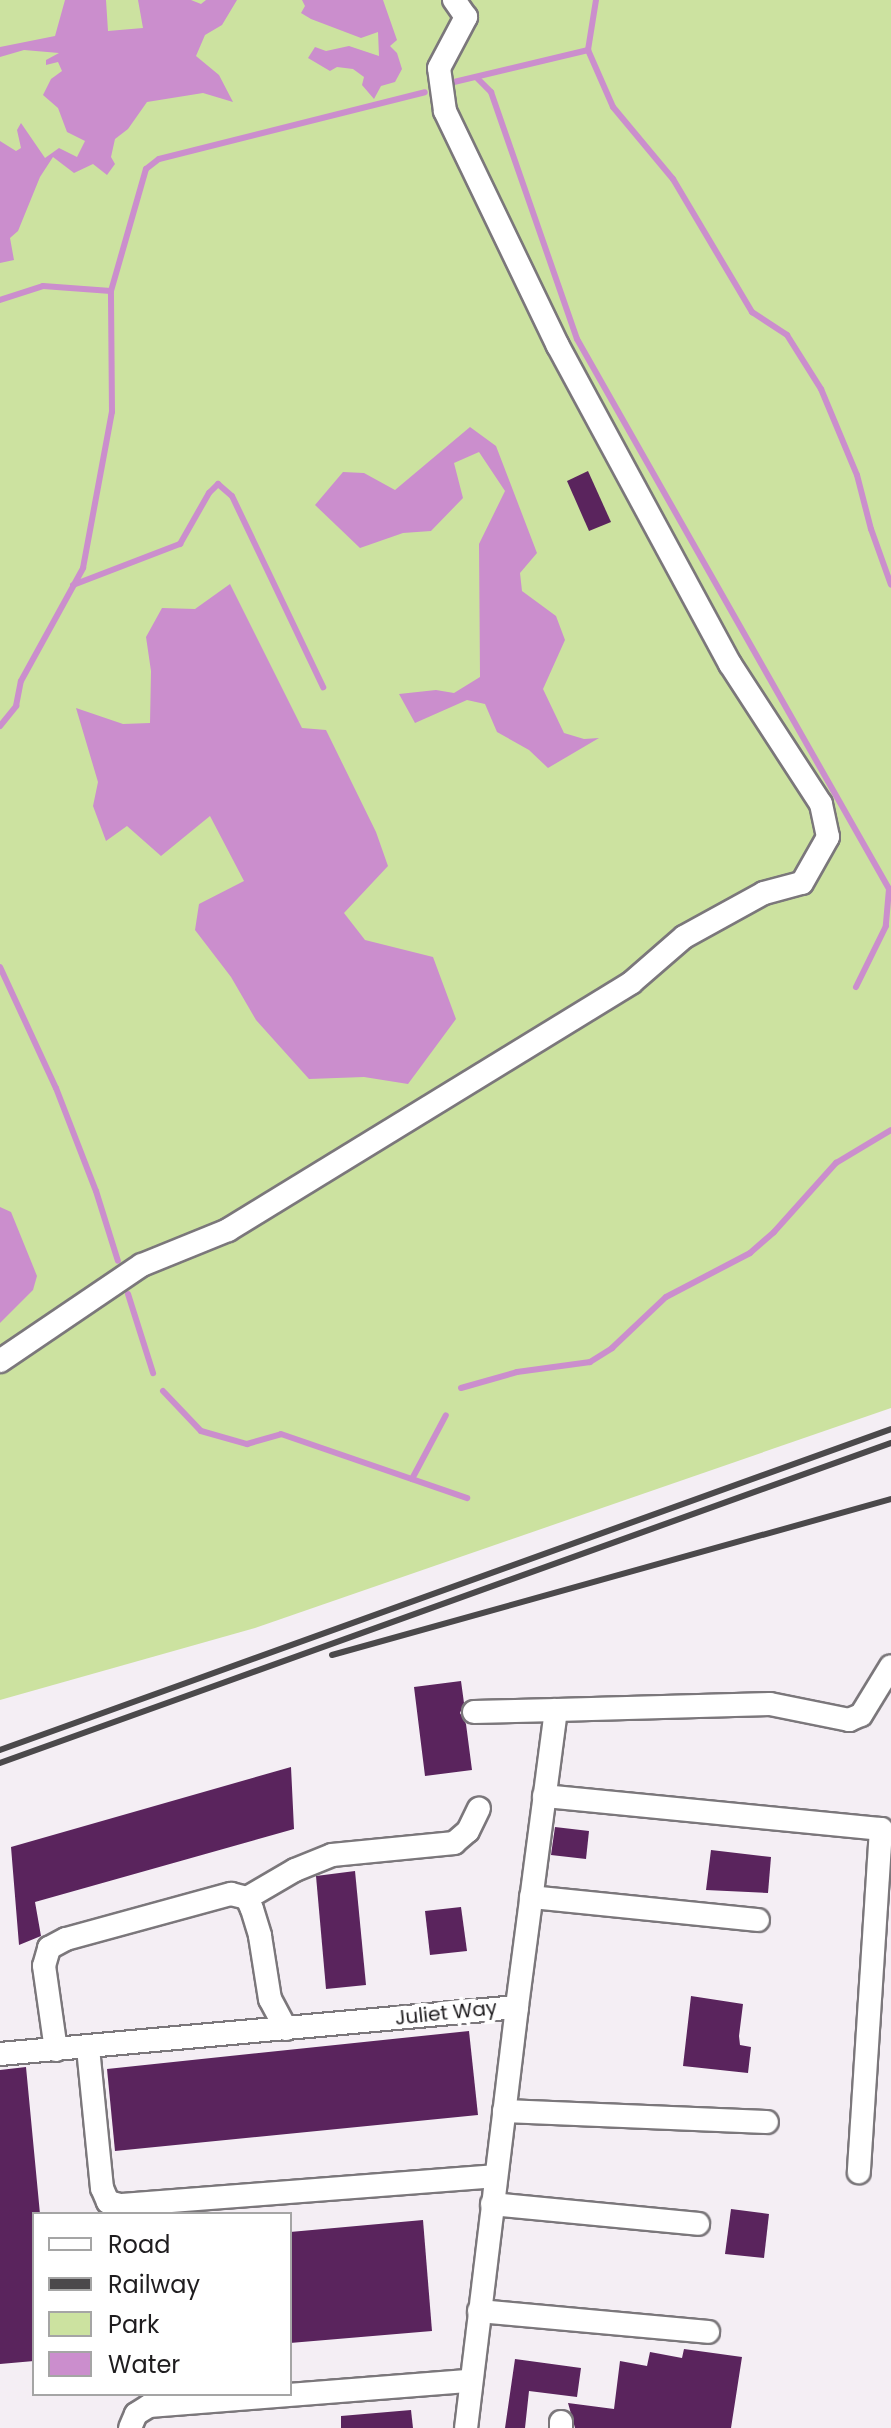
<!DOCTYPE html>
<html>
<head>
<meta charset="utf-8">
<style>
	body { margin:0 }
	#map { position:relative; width:891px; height:2428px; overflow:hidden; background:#f4eef4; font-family:Poppins,sans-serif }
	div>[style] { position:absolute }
	.green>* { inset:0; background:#cce2a0 }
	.water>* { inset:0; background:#cb8ecd }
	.stream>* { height:6px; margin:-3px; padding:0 3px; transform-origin:3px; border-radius:3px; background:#cb8ecd }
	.building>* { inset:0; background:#5a245d }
	.roads { filter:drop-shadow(2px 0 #7b777b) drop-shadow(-2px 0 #7b777b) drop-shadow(0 2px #7b777b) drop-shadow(0 -2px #7b777b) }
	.minor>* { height:22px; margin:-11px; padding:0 11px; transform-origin:11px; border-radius:11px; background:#fff }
	.rail>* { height:6px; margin:-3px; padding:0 3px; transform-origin:3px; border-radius:3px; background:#4b494b }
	span { translate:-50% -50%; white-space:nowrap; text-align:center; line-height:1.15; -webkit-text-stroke:8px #fff; paint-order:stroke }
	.street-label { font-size:20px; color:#1f1d1f }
	.legend { position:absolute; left:32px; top:2212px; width:260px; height:184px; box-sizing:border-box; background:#fff; border:2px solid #a5a5a5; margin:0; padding:10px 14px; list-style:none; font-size:24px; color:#1f1d1f }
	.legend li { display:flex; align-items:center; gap:16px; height:40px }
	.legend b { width:40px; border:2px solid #a5a5a5 }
</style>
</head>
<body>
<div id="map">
	<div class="green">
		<i style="clip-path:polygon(0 0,891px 0,891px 1408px,255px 1628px,0 1700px)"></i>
	</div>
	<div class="water">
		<i style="clip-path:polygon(65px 0,106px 0,108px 31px,143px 28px,138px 0,191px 0,201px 4px,206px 0,237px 0,222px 25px,205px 35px,196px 56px,219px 75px,233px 102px,203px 93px,147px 102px,128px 129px,115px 139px,111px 157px,115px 164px,107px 175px,93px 164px,74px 173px,53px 157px,40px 177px,18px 231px,10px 238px,14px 260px,0 263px,0 141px,16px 151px,21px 148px,17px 130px,21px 123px,45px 158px,59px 148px,77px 157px,85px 141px,67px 132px,58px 108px,43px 95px,51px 79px,62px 71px,58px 62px,46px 65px,46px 60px,59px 53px,24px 50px,0 57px,0 47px,55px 36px)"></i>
		<i style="clip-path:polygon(302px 0,383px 0,397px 40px,390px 46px,397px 53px,402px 69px,395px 82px,381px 86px,374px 99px,362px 85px,364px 77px,353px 69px,337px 67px,330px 71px,308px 58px,315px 47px,326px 51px,349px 46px,379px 56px,378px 32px,361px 38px,311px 19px,301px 13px,305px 6px)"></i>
		<i style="clip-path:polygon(470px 427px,496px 446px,537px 553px,520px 573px,522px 591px,556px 616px,565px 640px,543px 689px,564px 733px,584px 739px,599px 738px,548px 768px,529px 750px,497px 732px,485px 704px,467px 700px,415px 723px,399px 694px,436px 690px,454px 693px,480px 677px,479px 544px,505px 491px,479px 452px,454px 463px,463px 498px,431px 531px,403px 533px,360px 548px,315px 505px,343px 472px,364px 473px,395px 490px)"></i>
		<i style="clip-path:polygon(230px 584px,302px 728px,326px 730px,376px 832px,388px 866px,344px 913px,365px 940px,433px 957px,456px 1019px,408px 1084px,364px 1077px,309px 1079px,256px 1020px,231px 977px,195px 930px,199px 904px,244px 881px,210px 816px,161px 856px,127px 826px,106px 841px,93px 806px,98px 782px,76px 708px,123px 724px,150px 723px,151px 671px,146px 637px,162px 608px,195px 609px)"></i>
		<i style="clip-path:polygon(0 1207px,11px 1212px,37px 1276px,33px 1290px,0 1323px)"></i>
	</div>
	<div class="stream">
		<i style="left:596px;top:0;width:51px;rotate:99.1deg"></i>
		<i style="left:588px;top:50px;width:62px;rotate:66.3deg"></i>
		<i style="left:613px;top:107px;width:94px;rotate:50.2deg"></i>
		<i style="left:673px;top:179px;width:155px;rotate:59.3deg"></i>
		<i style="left:752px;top:312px;width:42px;rotate:33.3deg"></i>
		<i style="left:787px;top:335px;width:64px;rotate:57.8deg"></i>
		<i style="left:821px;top:389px;width:93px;rotate:67.3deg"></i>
		<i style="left:857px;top:475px;width:56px;rotate:75.5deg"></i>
		<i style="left:871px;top:529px;width:59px;rotate:70.3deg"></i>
		<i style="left:477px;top:78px;width:20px;rotate:45deg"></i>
		<i style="left:491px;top:92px;width:262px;rotate:70.8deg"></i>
		<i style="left:577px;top:339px;width:632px;rotate:60.43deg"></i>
		<i style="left:889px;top:889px;width:37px;rotate:95deg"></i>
		<i style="left:886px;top:926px;width:68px;rotate:116.2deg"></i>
		<i style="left:454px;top:82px;width:138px;rotate:-13.4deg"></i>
		<i style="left:0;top:300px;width:45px;rotate:-18deg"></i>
		<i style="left:43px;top:286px;width:68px;rotate:4.2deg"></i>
		<i style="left:73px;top:585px;width:115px;rotate:-21deg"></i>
		<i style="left:180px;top:544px;width:59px;rotate:-60.4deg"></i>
		<i style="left:209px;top:493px;width:13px;rotate:-45deg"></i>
		<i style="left:218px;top:484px;width:18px;rotate:41deg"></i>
		<i style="left:232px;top:496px;width:212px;rotate:64.5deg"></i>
		<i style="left:0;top:726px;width:26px;rotate:-51deg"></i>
		<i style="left:16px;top:706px;width:25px;rotate:-79deg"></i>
		<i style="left:21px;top:681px;width:129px;rotate:-61.2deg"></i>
		<i style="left:83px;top:568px;width:159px;rotate:-79.5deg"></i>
		<i style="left:112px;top:412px;width:121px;rotate:-90.5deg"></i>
		<i style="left:111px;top:291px;width:127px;rotate:-74deg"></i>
		<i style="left:146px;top:169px;width:16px;rotate:-38deg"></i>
		<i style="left:159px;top:159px;width:274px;rotate:-14.1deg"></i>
		<i style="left:0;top:967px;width:133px;rotate:65.2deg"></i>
		<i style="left:56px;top:1088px;width:110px;rotate:68.8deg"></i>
		<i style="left:96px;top:1191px;width:73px;rotate:72.6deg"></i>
		<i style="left:128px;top:1294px;width:83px;rotate:72.4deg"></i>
		<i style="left:461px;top:1388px;width:58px;rotate:-15.9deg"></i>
		<i style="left:517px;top:1372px;width:74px;rotate:-7.8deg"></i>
		<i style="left:590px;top:1362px;width:26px;rotate:-32deg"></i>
		<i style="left:612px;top:1348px;width:74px;rotate:-43.4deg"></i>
		<i style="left:666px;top:1297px;width:95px;rotate:-27.6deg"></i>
		<i style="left:750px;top:1253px;width:32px;rotate:-41deg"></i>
		<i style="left:774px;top:1232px;width:93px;rotate:-48.1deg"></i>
		<i style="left:836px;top:1163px;width:64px;rotate:-31deg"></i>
		<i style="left:163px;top:1391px;width:55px;rotate:46.5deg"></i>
		<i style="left:201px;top:1431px;width:48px;rotate:15.8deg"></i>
		<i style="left:247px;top:1444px;width:35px;rotate:-16deg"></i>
		<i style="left:281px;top:1434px;width:197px;rotate:19deg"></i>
		<i style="left:412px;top:1479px;width:72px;rotate:-62deg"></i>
	</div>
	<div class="building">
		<i style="clip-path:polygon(588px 471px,611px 522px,589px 531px,567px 481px)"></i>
		<i style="clip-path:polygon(461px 1681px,464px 1703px,460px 1713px,466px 1724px,472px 1770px,425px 1776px,414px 1687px)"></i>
		<i style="clip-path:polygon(291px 1767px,294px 1829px,35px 1902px,41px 1936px,19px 1945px,11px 1847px)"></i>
		<i style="clip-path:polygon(555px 1827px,589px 1831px,586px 1859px,551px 1855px)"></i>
		<i style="clip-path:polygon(711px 1850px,771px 1857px,768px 1893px,706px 1890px)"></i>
		<i style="clip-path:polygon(355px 1871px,366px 1985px,326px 1989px,316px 1876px)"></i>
		<i style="clip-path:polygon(461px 1907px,467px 1951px,430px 1955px,425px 1911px)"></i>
		<i style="clip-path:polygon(691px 1996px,743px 2004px,739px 2036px,740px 2045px,751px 2047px,748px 2073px,683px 2066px)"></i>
		<i style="clip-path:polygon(469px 2031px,478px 2115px,115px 2151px,107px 2069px)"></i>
		<i style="clip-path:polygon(26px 2067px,40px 2214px,34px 2214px,34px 2361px,0 2364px,0 2070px)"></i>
		<i style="clip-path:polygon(731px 2209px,769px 2214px,764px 2258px,725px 2254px)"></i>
		<i style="clip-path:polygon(423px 2220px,432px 2331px,290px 2343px,290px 2232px)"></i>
		<i style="clip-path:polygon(684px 2349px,742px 2357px,731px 2428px,575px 2428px,568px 2403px,614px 2409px,620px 2361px,647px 2366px,650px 2352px,682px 2358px)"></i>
		<i style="clip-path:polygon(515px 2359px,581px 2368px,577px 2397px,529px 2391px,525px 2428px,505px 2428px)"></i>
		<i style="clip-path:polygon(411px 2410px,413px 2428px,341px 2428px,341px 2416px)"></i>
	</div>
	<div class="roads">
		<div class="minor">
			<i style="left:0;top:1361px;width:171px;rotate:-34.1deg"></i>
			<i style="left:142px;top:1265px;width:93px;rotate:-22.1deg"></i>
			<i style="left:228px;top:1230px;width:473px;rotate:-31.5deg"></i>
			<i style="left:631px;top:983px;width:70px;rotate:-41deg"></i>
			<i style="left:684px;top:937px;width:91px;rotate:-28.8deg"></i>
			<i style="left:764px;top:893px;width:39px;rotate:-15deg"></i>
			<i style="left:802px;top:883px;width:53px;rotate:-60.5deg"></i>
			<i style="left:828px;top:837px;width:34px;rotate:-102deg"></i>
			<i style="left:821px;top:804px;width:167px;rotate:-123deg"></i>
			<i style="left:730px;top:664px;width:362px;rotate:-118.4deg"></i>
			<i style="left:558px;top:346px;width:261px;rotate:-115.7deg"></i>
			<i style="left:445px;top:111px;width:43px;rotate:-97.9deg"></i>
			<i style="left:439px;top:68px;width:58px;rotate:-62.1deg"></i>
			<i style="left:466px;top:17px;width:21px;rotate:-125deg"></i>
			<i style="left:556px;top:1710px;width:214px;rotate:-1.6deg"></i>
			<i style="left:770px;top:1704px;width:81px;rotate:11.4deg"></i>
			<i style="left:849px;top:1720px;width:13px;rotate:-23deg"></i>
			<i style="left:861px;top:1715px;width:57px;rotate:-58.5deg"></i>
			<i style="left:474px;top:1712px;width:82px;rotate:-1.4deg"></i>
			<i style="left:556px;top:1710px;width:300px;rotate:97.5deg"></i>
			<i style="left:544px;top:1796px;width:339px;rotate:5.6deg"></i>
			<i style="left:881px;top:1829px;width:344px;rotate:93.7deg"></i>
			<i style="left:531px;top:1897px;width:228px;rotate:5.8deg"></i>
			<i style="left:247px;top:1898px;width:56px;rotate:-30.3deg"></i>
			<i style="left:295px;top:1870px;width:40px;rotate:-22deg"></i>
			<i style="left:332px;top:1855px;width:123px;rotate:-5.6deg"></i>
			<i style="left:454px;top:1843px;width:18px;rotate:-41deg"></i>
			<i style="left:468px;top:1831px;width:25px;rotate:-64deg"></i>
			<i style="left:88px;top:2048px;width:141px;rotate:84.3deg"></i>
			<i style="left:102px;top:2188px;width:15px;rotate:67deg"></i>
			<i style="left:108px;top:2202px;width:12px;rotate:14deg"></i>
			<i style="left:120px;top:2205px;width:377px;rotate:-4.4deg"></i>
			<i style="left:56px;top:2050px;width:85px;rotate:-98.1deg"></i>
			<i style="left:44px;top:1966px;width:19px;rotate:-74deg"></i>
			<i style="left:49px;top:1948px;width:19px;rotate:-28deg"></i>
			<i style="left:66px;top:1939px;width:171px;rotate:-15.3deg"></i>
			<i style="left:231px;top:1894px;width:16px;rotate:14deg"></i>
			<i style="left:247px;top:1898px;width:12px;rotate:66deg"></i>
			<i style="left:252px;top:1909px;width:28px;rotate:73deg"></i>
			<i style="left:260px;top:1936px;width:64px;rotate:81deg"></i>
			<i style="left:270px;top:1999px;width:34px;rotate:62deg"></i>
			<i style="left:0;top:2054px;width:519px;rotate:-5.19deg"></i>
			<i style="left:517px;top:2007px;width:424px;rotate:96.9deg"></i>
			<i style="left:504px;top:2111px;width:263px;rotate:2.4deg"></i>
			<i style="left:492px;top:2204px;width:207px;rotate:5.5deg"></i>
			<i style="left:479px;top:2311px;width:230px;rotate:5.2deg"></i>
			<i style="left:130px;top:2428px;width:15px;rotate:-67deg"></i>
			<i style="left:136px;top:2414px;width:15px;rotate:-32deg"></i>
			<i style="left:149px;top:2406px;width:322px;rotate:-4.5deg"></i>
			<i style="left:561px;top:2428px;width:6px;rotate:-90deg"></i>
		</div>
	</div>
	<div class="rail">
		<i style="left:332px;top:1655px;width:580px;rotate:-15.59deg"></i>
		<i style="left:0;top:1750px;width:947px;rotate:-19.81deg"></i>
		<i style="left:0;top:1763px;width:947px;rotate:-19.76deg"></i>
	</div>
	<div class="street-label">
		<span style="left:446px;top:2013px;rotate:-6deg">Juliet Way</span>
	</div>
	<ul class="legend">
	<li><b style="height:10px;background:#fff"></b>Road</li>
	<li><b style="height:10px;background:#4b494b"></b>Railway</li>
	<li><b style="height:22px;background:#cce2a0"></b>Park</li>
	<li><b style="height:22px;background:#cb8ecd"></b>Water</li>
	</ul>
</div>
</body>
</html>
